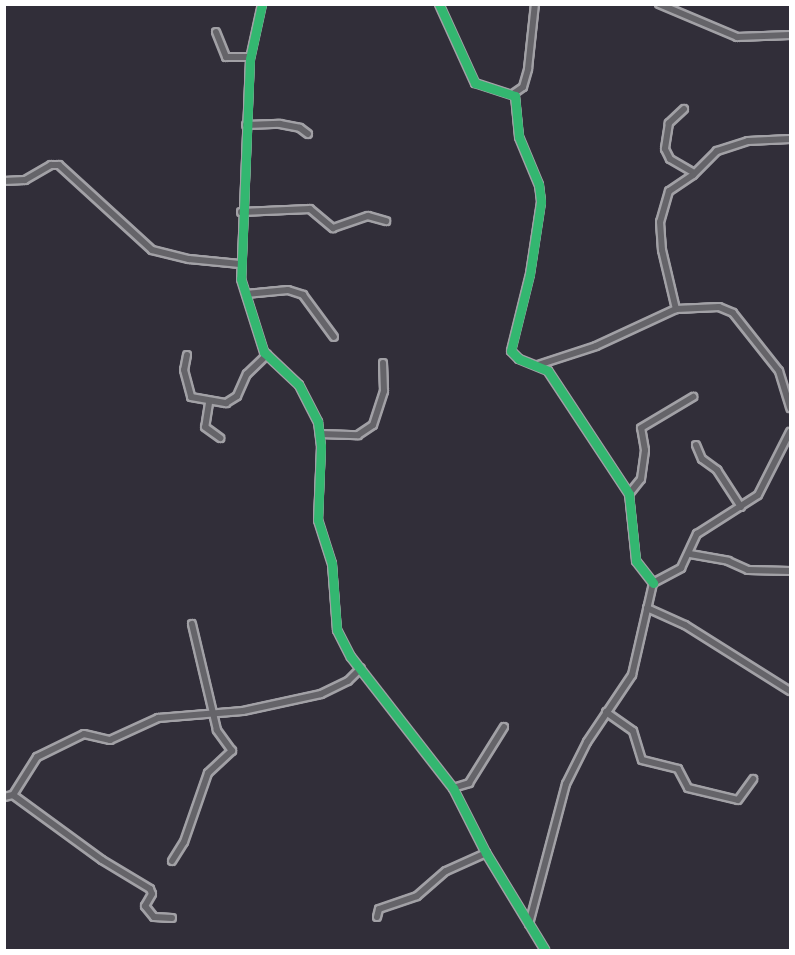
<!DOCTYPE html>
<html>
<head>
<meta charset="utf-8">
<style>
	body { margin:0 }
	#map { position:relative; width:795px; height:955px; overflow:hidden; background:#312e39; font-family:Mali,sans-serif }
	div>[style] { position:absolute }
	.roads { filter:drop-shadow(2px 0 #a2a1a6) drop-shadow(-2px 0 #a2a1a6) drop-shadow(0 2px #a2a1a6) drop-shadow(0 -2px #a2a1a6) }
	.minor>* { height:6px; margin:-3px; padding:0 3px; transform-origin:3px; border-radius:3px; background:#656469 }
	.cycleway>* { height:9px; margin:-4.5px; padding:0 4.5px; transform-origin:4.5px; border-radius:4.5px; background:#33b770 }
	span { translate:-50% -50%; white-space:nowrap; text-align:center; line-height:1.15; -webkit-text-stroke:4.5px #2f2a3d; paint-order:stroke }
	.frame { position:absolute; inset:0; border:6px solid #fff; pointer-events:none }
</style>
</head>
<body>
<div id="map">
	<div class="roads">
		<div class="minor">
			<i style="left:262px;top:4px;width:56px;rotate:102.3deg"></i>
			<i style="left:250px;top:59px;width:220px;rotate:92.3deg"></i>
			<i style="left:241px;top:279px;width:77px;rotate:72.5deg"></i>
			<i style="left:264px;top:352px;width:48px;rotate:43.3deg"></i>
			<i style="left:299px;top:385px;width:42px;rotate:62.8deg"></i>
			<i style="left:318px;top:422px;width:24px;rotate:83deg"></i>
			<i style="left:321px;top:446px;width:74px;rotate:92.3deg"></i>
			<i style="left:318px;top:520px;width:46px;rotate:72.3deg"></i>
			<i style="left:332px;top:564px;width:66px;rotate:85.7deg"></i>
			<i style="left:337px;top:630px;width:30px;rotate:63deg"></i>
			<i style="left:351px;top:657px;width:166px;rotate:52.1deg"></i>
			<i style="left:453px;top:788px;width:73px;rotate:63.1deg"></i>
			<i style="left:486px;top:853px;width:114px;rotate:58.7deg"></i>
			<i style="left:439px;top:4px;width:87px;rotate:65.5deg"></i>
			<i style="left:475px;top:83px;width:42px;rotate:18deg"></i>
			<i style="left:515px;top:96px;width:41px;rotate:84.4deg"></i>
			<i style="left:519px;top:137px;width:52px;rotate:67.4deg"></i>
			<i style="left:539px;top:185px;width:17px;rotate:83deg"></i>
			<i style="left:541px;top:202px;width:73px;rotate:98.7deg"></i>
			<i style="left:530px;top:274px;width:79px;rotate:103.9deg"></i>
			<i style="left:511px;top:351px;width:11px;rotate:45deg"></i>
			<i style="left:519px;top:359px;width:31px;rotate:22deg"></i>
			<i style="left:548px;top:371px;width:147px;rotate:56.6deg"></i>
			<i style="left:629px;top:494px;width:67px;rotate:84deg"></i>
			<i style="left:636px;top:561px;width:28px;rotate:52deg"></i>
			<i style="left:659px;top:4px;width:85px;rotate:22.9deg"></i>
			<i style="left:737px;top:37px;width:53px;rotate:-2.2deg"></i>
			<i style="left:216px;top:32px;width:27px;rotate:68deg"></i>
			<i style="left:226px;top:57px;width:24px"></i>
			<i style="left:513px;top:94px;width:12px;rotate:-35deg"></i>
			<i style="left:523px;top:87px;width:19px;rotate:-74deg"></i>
			<i style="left:528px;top:69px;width:65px;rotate:-83.9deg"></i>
			<i style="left:684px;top:109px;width:21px;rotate:137deg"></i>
			<i style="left:669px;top:123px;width:26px;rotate:99deg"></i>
			<i style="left:665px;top:149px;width:11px;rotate:63deg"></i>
			<i style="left:670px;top:159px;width:28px;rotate:30deg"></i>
			<i style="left:246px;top:125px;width:34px;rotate:-2deg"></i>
			<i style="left:280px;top:124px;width:20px;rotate:11deg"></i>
			<i style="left:300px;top:128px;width:10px;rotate:37deg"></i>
			<i style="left:790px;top:139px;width:42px;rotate:177.3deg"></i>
			<i style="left:748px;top:141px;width:33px;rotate:162deg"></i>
			<i style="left:717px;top:151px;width:34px;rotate:135deg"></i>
			<i style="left:693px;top:175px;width:29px;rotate:146deg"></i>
			<i style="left:669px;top:191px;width:32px;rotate:106deg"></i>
			<i style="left:660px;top:222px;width:28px;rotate:86deg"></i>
			<i style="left:662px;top:250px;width:61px;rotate:76.7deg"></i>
			<i style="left:676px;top:309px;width:43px;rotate:-2.7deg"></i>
			<i style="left:719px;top:307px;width:15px;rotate:23deg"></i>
			<i style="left:733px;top:313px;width:74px;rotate:51.6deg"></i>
			<i style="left:779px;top:371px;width:39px;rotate:73deg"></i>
			<i style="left:4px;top:181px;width:21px;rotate:-3deg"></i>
			<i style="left:25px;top:180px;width:30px;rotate:-30deg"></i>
			<i style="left:51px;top:165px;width:8px"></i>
			<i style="left:59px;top:165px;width:126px;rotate:42.4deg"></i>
			<i style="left:152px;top:250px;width:38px;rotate:14deg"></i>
			<i style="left:189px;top:259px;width:51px;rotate:5.6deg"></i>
			<i style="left:241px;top:212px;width:69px;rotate:-2.5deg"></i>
			<i style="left:310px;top:209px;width:30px;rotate:40deg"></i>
			<i style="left:333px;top:228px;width:37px;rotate:-19deg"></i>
			<i style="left:368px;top:216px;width:19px;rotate:16deg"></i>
			<i style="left:246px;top:294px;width:42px;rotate:-5.4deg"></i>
			<i style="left:288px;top:290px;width:16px;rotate:18deg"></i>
			<i style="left:303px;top:295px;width:52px;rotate:53.6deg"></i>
			<i style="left:187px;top:355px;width:15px;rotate:101deg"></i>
			<i style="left:184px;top:370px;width:28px;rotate:75deg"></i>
			<i style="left:191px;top:397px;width:36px;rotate:10deg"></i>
			<i style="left:226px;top:403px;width:13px;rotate:-32deg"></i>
			<i style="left:237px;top:396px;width:24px;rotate:-66deg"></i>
			<i style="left:247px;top:374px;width:28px;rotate:-44deg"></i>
			<i style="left:538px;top:365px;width:61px;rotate:-18.1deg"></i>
			<i style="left:596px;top:346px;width:88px;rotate:-24.8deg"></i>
			<i style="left:209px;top:403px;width:24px;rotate:99deg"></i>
			<i style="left:205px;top:427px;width:19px;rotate:36deg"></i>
			<i style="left:320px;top:434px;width:38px;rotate:2deg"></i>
			<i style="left:358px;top:435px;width:18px;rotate:-34deg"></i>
			<i style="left:373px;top:425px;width:36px;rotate:-72deg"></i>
			<i style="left:384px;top:391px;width:28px;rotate:-92deg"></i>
			<i style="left:696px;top:445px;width:15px;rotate:67deg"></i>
			<i style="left:702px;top:459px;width:19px;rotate:36deg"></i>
			<i style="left:717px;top:470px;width:44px;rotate:57deg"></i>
			<i style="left:629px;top:494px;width:19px;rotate:-51deg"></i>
			<i style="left:641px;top:479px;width:29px;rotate:-82deg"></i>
			<i style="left:645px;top:450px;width:22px;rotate:-100deg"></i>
			<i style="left:641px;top:428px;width:61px;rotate:-30.8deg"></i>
			<i style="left:690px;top:554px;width:39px;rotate:10deg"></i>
			<i style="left:728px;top:561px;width:22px;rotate:24deg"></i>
			<i style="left:748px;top:570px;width:42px;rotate:1.4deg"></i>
			<i style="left:647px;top:608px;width:42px;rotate:24.1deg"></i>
			<i style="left:685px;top:625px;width:124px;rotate:32.2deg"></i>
			<i style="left:606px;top:712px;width:33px;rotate:35deg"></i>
			<i style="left:633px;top:731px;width:30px;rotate:73deg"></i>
			<i style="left:642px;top:760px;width:37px;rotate:14deg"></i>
			<i style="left:678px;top:769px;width:21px;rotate:62deg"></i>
			<i style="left:688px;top:788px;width:51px;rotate:13.5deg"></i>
			<i style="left:738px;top:800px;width:26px;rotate:-54deg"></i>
			<i style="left:453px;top:788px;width:17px;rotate:-17deg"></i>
			<i style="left:469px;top:783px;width:66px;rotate:-58deg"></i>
			<i style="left:13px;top:795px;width:110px;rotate:36.1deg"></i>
			<i style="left:102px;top:860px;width:56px;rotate:31.1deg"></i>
			<i style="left:150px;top:889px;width:5px;rotate:68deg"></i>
			<i style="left:152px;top:894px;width:14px;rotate:120deg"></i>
			<i style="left:145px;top:906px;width:14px;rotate:51deg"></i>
			<i style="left:154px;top:917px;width:18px;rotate:3deg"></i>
			<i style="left:4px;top:797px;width:9px;rotate:-13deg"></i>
			<i style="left:13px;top:795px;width:45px;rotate:-57.7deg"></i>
			<i style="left:37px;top:757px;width:52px;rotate:-26.1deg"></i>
			<i style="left:84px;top:734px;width:27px;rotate:13deg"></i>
			<i style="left:110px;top:740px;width:53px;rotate:-24.6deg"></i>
			<i style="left:158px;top:718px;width:85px;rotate:-4.7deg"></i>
			<i style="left:243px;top:711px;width:80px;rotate:-12.3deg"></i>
			<i style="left:321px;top:694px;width:30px;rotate:-26deg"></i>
			<i style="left:348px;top:681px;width:18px;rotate:-45deg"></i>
			<i style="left:172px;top:861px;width:22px;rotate:-58deg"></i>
			<i style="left:184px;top:842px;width:73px;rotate:-70.8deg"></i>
			<i style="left:208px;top:773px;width:33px;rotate:-43deg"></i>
			<i style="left:232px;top:751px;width:26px;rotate:-126deg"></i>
			<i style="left:217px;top:730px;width:109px;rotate:-103.3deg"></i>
			<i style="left:377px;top:917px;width:8px;rotate:-76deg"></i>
			<i style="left:379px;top:909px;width:40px;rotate:-18.9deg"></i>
			<i style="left:417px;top:896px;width:38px;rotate:-41deg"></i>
			<i style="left:446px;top:871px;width:44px;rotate:-24.2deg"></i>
			<i style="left:529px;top:924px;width:145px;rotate:-75.2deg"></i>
			<i style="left:566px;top:784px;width:47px;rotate:-63.4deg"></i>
			<i style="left:587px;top:742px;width:81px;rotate:-56.1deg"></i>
			<i style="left:632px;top:675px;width:94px;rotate:-77.1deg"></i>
			<i style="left:653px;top:583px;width:32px;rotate:-28deg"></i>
			<i style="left:681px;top:568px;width:38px;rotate:-65deg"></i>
			<i style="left:697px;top:534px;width:72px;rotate:-32.6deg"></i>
			<i style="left:758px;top:495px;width:71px;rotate:-63.1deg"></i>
		</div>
	</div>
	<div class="cycleway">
		<i style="left:262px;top:4px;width:56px;rotate:102.3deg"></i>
		<i style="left:250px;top:59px;width:220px;rotate:92.3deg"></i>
		<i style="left:241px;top:279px;width:77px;rotate:72.5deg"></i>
		<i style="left:264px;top:352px;width:48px;rotate:43.3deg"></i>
		<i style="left:299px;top:385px;width:42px;rotate:62.8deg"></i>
		<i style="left:318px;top:422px;width:24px;rotate:83deg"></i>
		<i style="left:321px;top:446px;width:74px;rotate:92.3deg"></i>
		<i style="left:318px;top:520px;width:46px;rotate:72.3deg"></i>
		<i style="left:332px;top:564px;width:66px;rotate:85.7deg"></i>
		<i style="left:337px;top:630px;width:30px;rotate:63deg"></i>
		<i style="left:351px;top:657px;width:166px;rotate:52.1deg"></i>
		<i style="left:453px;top:788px;width:73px;rotate:63.1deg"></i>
		<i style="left:486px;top:853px;width:114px;rotate:58.7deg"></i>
		<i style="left:439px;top:4px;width:87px;rotate:65.5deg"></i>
		<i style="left:475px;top:83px;width:42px;rotate:18deg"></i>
		<i style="left:515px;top:96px;width:41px;rotate:84.4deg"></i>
		<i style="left:519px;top:137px;width:52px;rotate:67.4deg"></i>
		<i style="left:539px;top:185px;width:17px;rotate:83deg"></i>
		<i style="left:541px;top:202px;width:73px;rotate:98.7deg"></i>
		<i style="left:530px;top:274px;width:79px;rotate:103.9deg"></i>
		<i style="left:511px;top:351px;width:11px;rotate:45deg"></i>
		<i style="left:519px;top:359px;width:31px;rotate:22deg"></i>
		<i style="left:548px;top:371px;width:147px;rotate:56.6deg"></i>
		<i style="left:629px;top:494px;width:67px;rotate:84deg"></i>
		<i style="left:636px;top:561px;width:28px;rotate:52deg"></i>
	</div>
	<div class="frame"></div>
</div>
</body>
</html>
